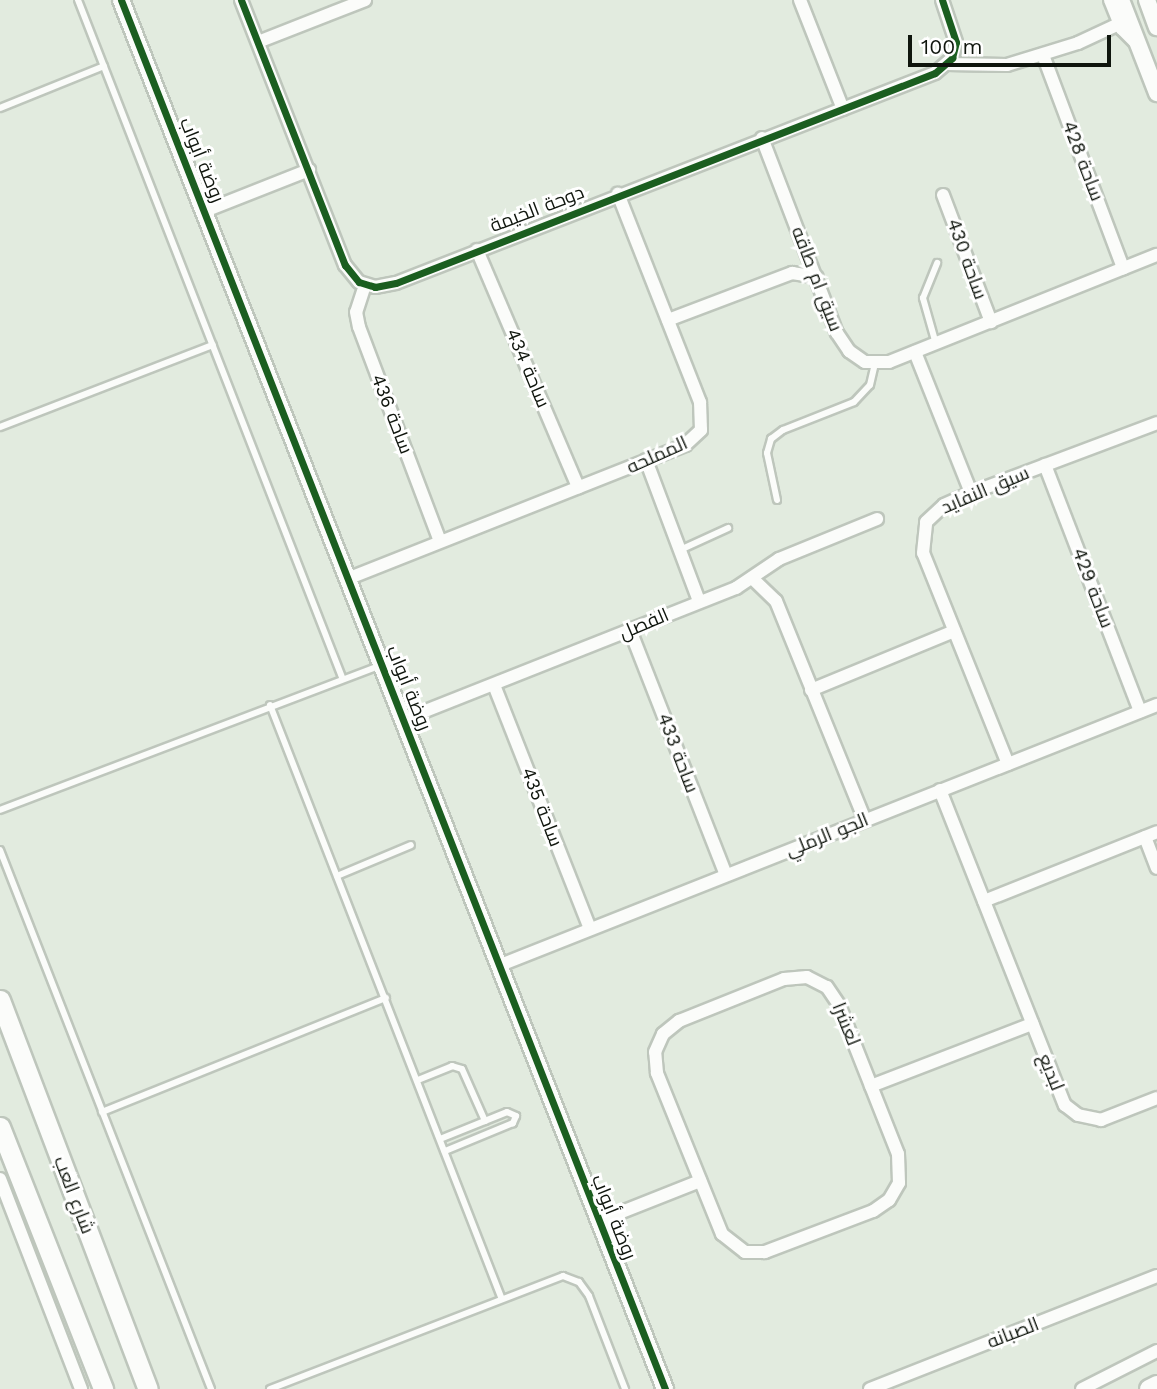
<!DOCTYPE html>
<html>
<head>
<meta charset="utf-8">
<style>
	body { margin:0 }
	#map { position:relative; width:1157px; height:1389px; overflow:hidden; background:#e2ebdf; font-family:"Work Sans",Cairo,sans-serif }
	div>[style] { position:absolute }
	.roads { filter:drop-shadow(2px 0 #bec6bc) drop-shadow(-2px 0 #bec6bc) drop-shadow(0 2px #bec6bc) drop-shadow(0 -2px #bec6bc) }
	.service>* { height:6px; margin:-3px; padding:0 3px; transform-origin:3px; border-radius:3px; background:#fbfcfa }
	.minor>* { height:12px; margin:-6px; padding:0 6px; transform-origin:6px; border-radius:6px; background:#fbfcfa }
	.tertiary>* { height:16px; margin:-8px; padding:0 8px; transform-origin:8px; border-radius:8px; background:#fbfcfa }
	.secondary>* { height:18px; margin:-9px; padding:0 9px; transform-origin:9px; border-radius:9px; background:#fbfcfa }
	.primary>* { height:19px; margin:-9.5px; padding:0 9.5px; transform-origin:9.5px; border-radius:9.5px; background:#fbfcfa }
	.cycleway>* { height:7px; margin:-3.5px; padding:0 3.5px; transform-origin:3.5px; border-radius:3.5px; background:#1b5e20 }
	span { translate:-50% -50%; white-space:nowrap; text-align:center; line-height:1.15; -webkit-text-stroke:6px #fff; paint-order:stroke }
	.street-label { font-size:19px; color:#0f150d }
	.scale { position:absolute; left:908px; top:35px; width:203px; height:32px; box-sizing:border-box; border:4px solid #0f150d; border-top:0; padding-left:9px; font-size:21px; line-height:24px; white-space:nowrap; color:#0f150d; -webkit-text-stroke:5px #fff; paint-order:stroke }
</style>
</head>
<body>
<div id="map">
	<div class="roads">
		<div class="service">
			<i style="left:78px;top:0;width:727px;rotate:68.7deg"></i>
			<i style="left:0;top:108px;width:112px;rotate:-22deg"></i>
			<i style="left:936px;top:344px;width:48px;rotate:-105.8deg"></i>
			<i style="left:923px;top:298px;width:38px;rotate:-68deg"></i>
			<i style="left:0;top:427px;width:228px;rotate:-21.1deg"></i>
			<i style="left:777px;top:500px;width:48px;rotate:-102deg"></i>
			<i style="left:767px;top:453px;width:15px;rotate:-74deg"></i>
			<i style="left:771px;top:439px;width:15px;rotate:-37deg"></i>
			<i style="left:783px;top:430px;width:76px;rotate:-21.5deg"></i>
			<i style="left:854px;top:402px;width:23px;rotate:-47deg"></i>
			<i style="left:870px;top:385px;width:22px;rotate:-77deg"></i>
			<i style="left:680px;top:550px;width:53px;rotate:-24.6deg"></i>
			<i style="left:270px;top:705px;width:635px;rotate:68.68deg"></i>
			<i style="left:0;top:810px;width:408px;rotate:-20.8deg"></i>
			<i style="left:0;top:850px;width:579px;rotate:68.62deg"></i>
			<i style="left:337px;top:876px;width:80px;rotate:-22.7deg"></i>
			<i style="left:418px;top:1080px;width:37px;rotate:-22deg"></i>
			<i style="left:452px;top:1066px;width:10px;rotate:17deg"></i>
			<i style="left:462px;top:1069px;width:57px;rotate:66.1deg"></i>
			<i style="left:102px;top:1112px;width:306px;rotate:-21.9deg"></i>
			<i style="left:440px;top:1139px;width:72px;rotate:-21.9deg"></i>
			<i style="left:507px;top:1112px;width:10px;rotate:24deg"></i>
			<i style="left:516px;top:1116px;width:8px;rotate:113deg"></i>
			<i style="left:513px;top:1123px;width:74px;rotate:157.6deg"></i>
			<i style="left:270px;top:1389px;width:314px;rotate:-21.1deg"></i>
			<i style="left:563px;top:1276px;width:17px;rotate:21deg"></i>
			<i style="left:579px;top:1282px;width:17px;rotate:54deg"></i>
			<i style="left:589px;top:1296px;width:100px;rotate:68.8deg"></i>
		</div>
		<div class="minor">
			<i style="left:241px;top:0;width:285px;rotate:68.6deg"></i>
			<i style="left:345px;top:265px;width:22px;rotate:51deg"></i>
			<i style="left:359px;top:282px;width:17px;rotate:17deg"></i>
			<i style="left:375px;top:287px;width:21px;rotate:-11deg"></i>
			<i style="left:396px;top:283px;width:578px;rotate:-21.29deg"></i>
			<i style="left:935px;top:73px;width:23px;rotate:-41deg"></i>
			<i style="left:952px;top:58px;width:16px;rotate:-76deg"></i>
			<i style="left:956px;top:42px;width:44px;rotate:-108.4deg"></i>
			<i style="left:800px;top:0;width:117px;rotate:68.5deg"></i>
			<i style="left:1110px;top:0;width:31px;rotate:68deg"></i>
			<i style="left:1122px;top:29px;width:23px;rotate:45deg"></i>
			<i style="left:258px;top:42px;width:115px;rotate:-21.4deg"></i>
			<i style="left:1043px;top:55px;width:228px;rotate:69.4deg"></i>
			<i style="left:947px;top:64px;width:60px;rotate:1deg"></i>
			<i style="left:1007px;top:65px;width:74px;rotate:-17.2deg"></i>
			<i style="left:1078px;top:43px;width:45px;rotate:-24.9deg"></i>
			<i style="left:762px;top:138px;width:209px;rotate:69deg"></i>
			<i style="left:837px;top:333px;width:22px;rotate:56deg"></i>
			<i style="left:849px;top:351px;width:19px;rotate:35deg"></i>
			<i style="left:865px;top:362px;width:24px"></i>
			<i style="left:889px;top:362px;width:289px;rotate:-21.8deg"></i>
			<i style="left:943px;top:195px;width:136px;rotate:69.3deg"></i>
			<i style="left:205px;top:211px;width:112px;rotate:-21.5deg"></i>
			<i style="left:477px;top:250px;width:258px;rotate:66.9deg"></i>
			<i style="left:365px;top:285px;width:28px;rotate:108deg"></i>
			<i style="left:356px;top:312px;width:15px;rotate:79deg"></i>
			<i style="left:359px;top:327px;width:229px;rotate:69.3deg"></i>
			<i style="left:668px;top:320px;width:133px;rotate:-20.8deg"></i>
			<i style="left:792px;top:273px;width:25px;rotate:9deg"></i>
			<i style="left:915px;top:352px;width:152px;rotate:68.3deg"></i>
			<i style="left:646px;top:460px;width:151px;rotate:69.4deg"></i>
			<i style="left:1045px;top:465px;width:264px;rotate:68.9deg"></i>
			<i style="left:752px;top:578px;width:33px;rotate:44deg"></i>
			<i style="left:776px;top:601px;width:236px;rotate:67.9deg"></i>
			<i style="left:347px;top:579px;width:364px;rotate:-21.6deg"></i>
			<i style="left:685px;top:445px;width:22px;rotate:-43deg"></i>
			<i style="left:701px;top:430px;width:28px;rotate:-92deg"></i>
			<i style="left:700px;top:402px;width:224px;rotate:-111.5deg"></i>
			<i style="left:630px;top:630px;width:263px;rotate:68.6deg"></i>
			<i style="left:494px;top:685px;width:262px;rotate:68.5deg"></i>
			<i style="left:811px;top:690px;width:155px;rotate:-22.4deg"></i>
			<i style="left:405px;top:719px;width:356px;rotate:-21.6deg"></i>
			<i style="left:736px;top:588px;width:52px;rotate:-34deg"></i>
			<i style="left:779px;top:559px;width:106px;rotate:-22.2deg"></i>
			<i style="left:1008px;top:764px;width:227px;rotate:-111.9deg"></i>
			<i style="left:923px;top:553px;width:31px;rotate:-84deg"></i>
			<i style="left:926px;top:522px;width:25px;rotate:-43deg"></i>
			<i style="left:944px;top:505px;width:30px;rotate:-24deg"></i>
			<i style="left:971px;top:493px;width:199px;rotate:-20.6deg"></i>
			<i style="left:940px;top:790px;width:339px;rotate:68.4deg"></i>
			<i style="left:1065px;top:1105px;width:16px;rotate:38deg"></i>
			<i style="left:1078px;top:1115px;width:24px;rotate:12deg"></i>
			<i style="left:1101px;top:1120px;width:60px;rotate:-21.4deg"></i>
			<i style="left:1145px;top:837px;width:33px;rotate:69deg"></i>
			<i style="left:984px;top:901px;width:186px;rotate:-21.7deg"></i>
			<i style="left:498px;top:966px;width:709px;rotate:-21.61deg"></i>
			<i style="left:807px;top:977px;width:22px;rotate:27deg"></i>
			<i style="left:827px;top:987px;width:22px;rotate:56deg"></i>
			<i style="left:839px;top:1005px;width:160px;rotate:68.4deg"></i>
			<i style="left:898px;top:1154px;width:29px;rotate:88deg"></i>
			<i style="left:899px;top:1183px;width:20px;rotate:120deg"></i>
			<i style="left:889px;top:1200px;width:19px;rotate:145deg"></i>
			<i style="left:873px;top:1211px;width:116px;rotate:159.2deg"></i>
			<i style="left:765px;top:1252px;width:20px;rotate:180deg"></i>
			<i style="left:745px;top:1252px;width:29px;rotate:-142deg"></i>
			<i style="left:722px;top:1234px;width:174px;rotate:-112deg"></i>
			<i style="left:657px;top:1073px;width:21px;rotate:-95deg"></i>
			<i style="left:655px;top:1052px;width:20px;rotate:-66deg"></i>
			<i style="left:663px;top:1034px;width:21px;rotate:-39deg"></i>
			<i style="left:679px;top:1021px;width:113px;rotate:-21.8deg"></i>
			<i style="left:784px;top:979px;width:23px;rotate:-5deg"></i>
			<i style="left:871px;top:1086px;width:173px;rotate:-21.1deg"></i>
			<i style="left:0;top:1179px;width:225px;rotate:68.9deg"></i>
			<i style="left:599px;top:1221px;width:109px;rotate:-21.6deg"></i>
			<i style="left:870px;top:1389px;width:308px;rotate:-21.5deg"></i>
			<i style="left:1082px;top:1389px;width:84px;rotate:-26.9deg"></i>
		</div>
		<div class="tertiary">
			<i style="left:121px;top:0;width:1492px;rotate:68.61deg"></i>
			<i style="left:1121px;top:0;width:100px;rotate:68.8deg"></i>
			<i style="left:1147px;top:0;width:29px;rotate:70deg"></i>
		</div>
		<div class="secondary">
			<i style="left:1149px;top:1389px;width:9px;rotate:-27deg"></i>
		</div>
		<div class="primary">
			<i style="left:0;top:1000px;width:416px;rotate:69.2deg"></i>
			<i style="left:0;top:1127px;width:282px;rotate:68.5deg"></i>
		</div>
	</div>
	<div class="cycleway">
		<i style="left:121px;top:0;width:1492px;rotate:68.61deg"></i>
		<i style="left:241px;top:0;width:285px;rotate:68.6deg"></i>
		<i style="left:345px;top:265px;width:22px;rotate:51deg"></i>
		<i style="left:359px;top:282px;width:17px;rotate:17deg"></i>
		<i style="left:375px;top:287px;width:21px;rotate:-11deg"></i>
		<i style="left:396px;top:283px;width:578px;rotate:-21.29deg"></i>
		<i style="left:935px;top:73px;width:23px;rotate:-41deg"></i>
		<i style="left:952px;top:58px;width:16px;rotate:-76deg"></i>
		<i style="left:956px;top:42px;width:44px;rotate:-108.4deg"></i>
	</div>
	<div class="street-label">
		<span style="left:202px;top:160px;rotate:68deg">روضة أبواب</span>
		<span style="left:1083px;top:161px;rotate:69deg">ساحة 428</span>
		<span style="left:537px;top:209px;rotate:-21deg">دوحة الخيمة</span>
		<span style="left:967px;top:259px;rotate:70deg">ساحة 430</span>
		<span style="left:817px;top:279px;rotate:69deg">سيق ام طاقه</span>
		<span style="left:528px;top:368px;rotate:67deg">ساحة 434</span>
		<span style="left:392px;top:414px;rotate:69deg">ساحة 436</span>
		<span style="left:657px;top:455px;rotate:-24deg">المملحه</span>
		<span style="left:985px;top:490px;rotate:-23deg">سيق النفايد</span>
		<span style="left:1093px;top:588px;rotate:69deg">ساحة 429</span>
		<span style="left:644px;top:624px;rotate:-23deg">الفصل</span>
		<span style="left:409px;top:688px;rotate:68deg">روضة أبواب</span>
		<span style="left:678px;top:753px;rotate:69deg">ساحة 433</span>
		<span style="left:542px;top:807px;rotate:69deg">ساحة 435</span>
		<span style="left:827px;top:835px;rotate:-22deg">الجو الرملي</span>
		<span style="left:846px;top:1024px;rotate:68deg">لعشرا</span>
		<span style="left:1051px;top:1072px;rotate:68deg">لبديع</span>
		<span style="left:74px;top:1195px;rotate:69deg">شارع العب</span>
		<span style="left:614px;top:1217px;rotate:68deg">روضة أبواب</span>
		<span style="left:1013px;top:1333px;rotate:-21deg">الصبانه</span>
	</div>
	<div class="scale">100 m</div>
</div>
</body>
</html>
